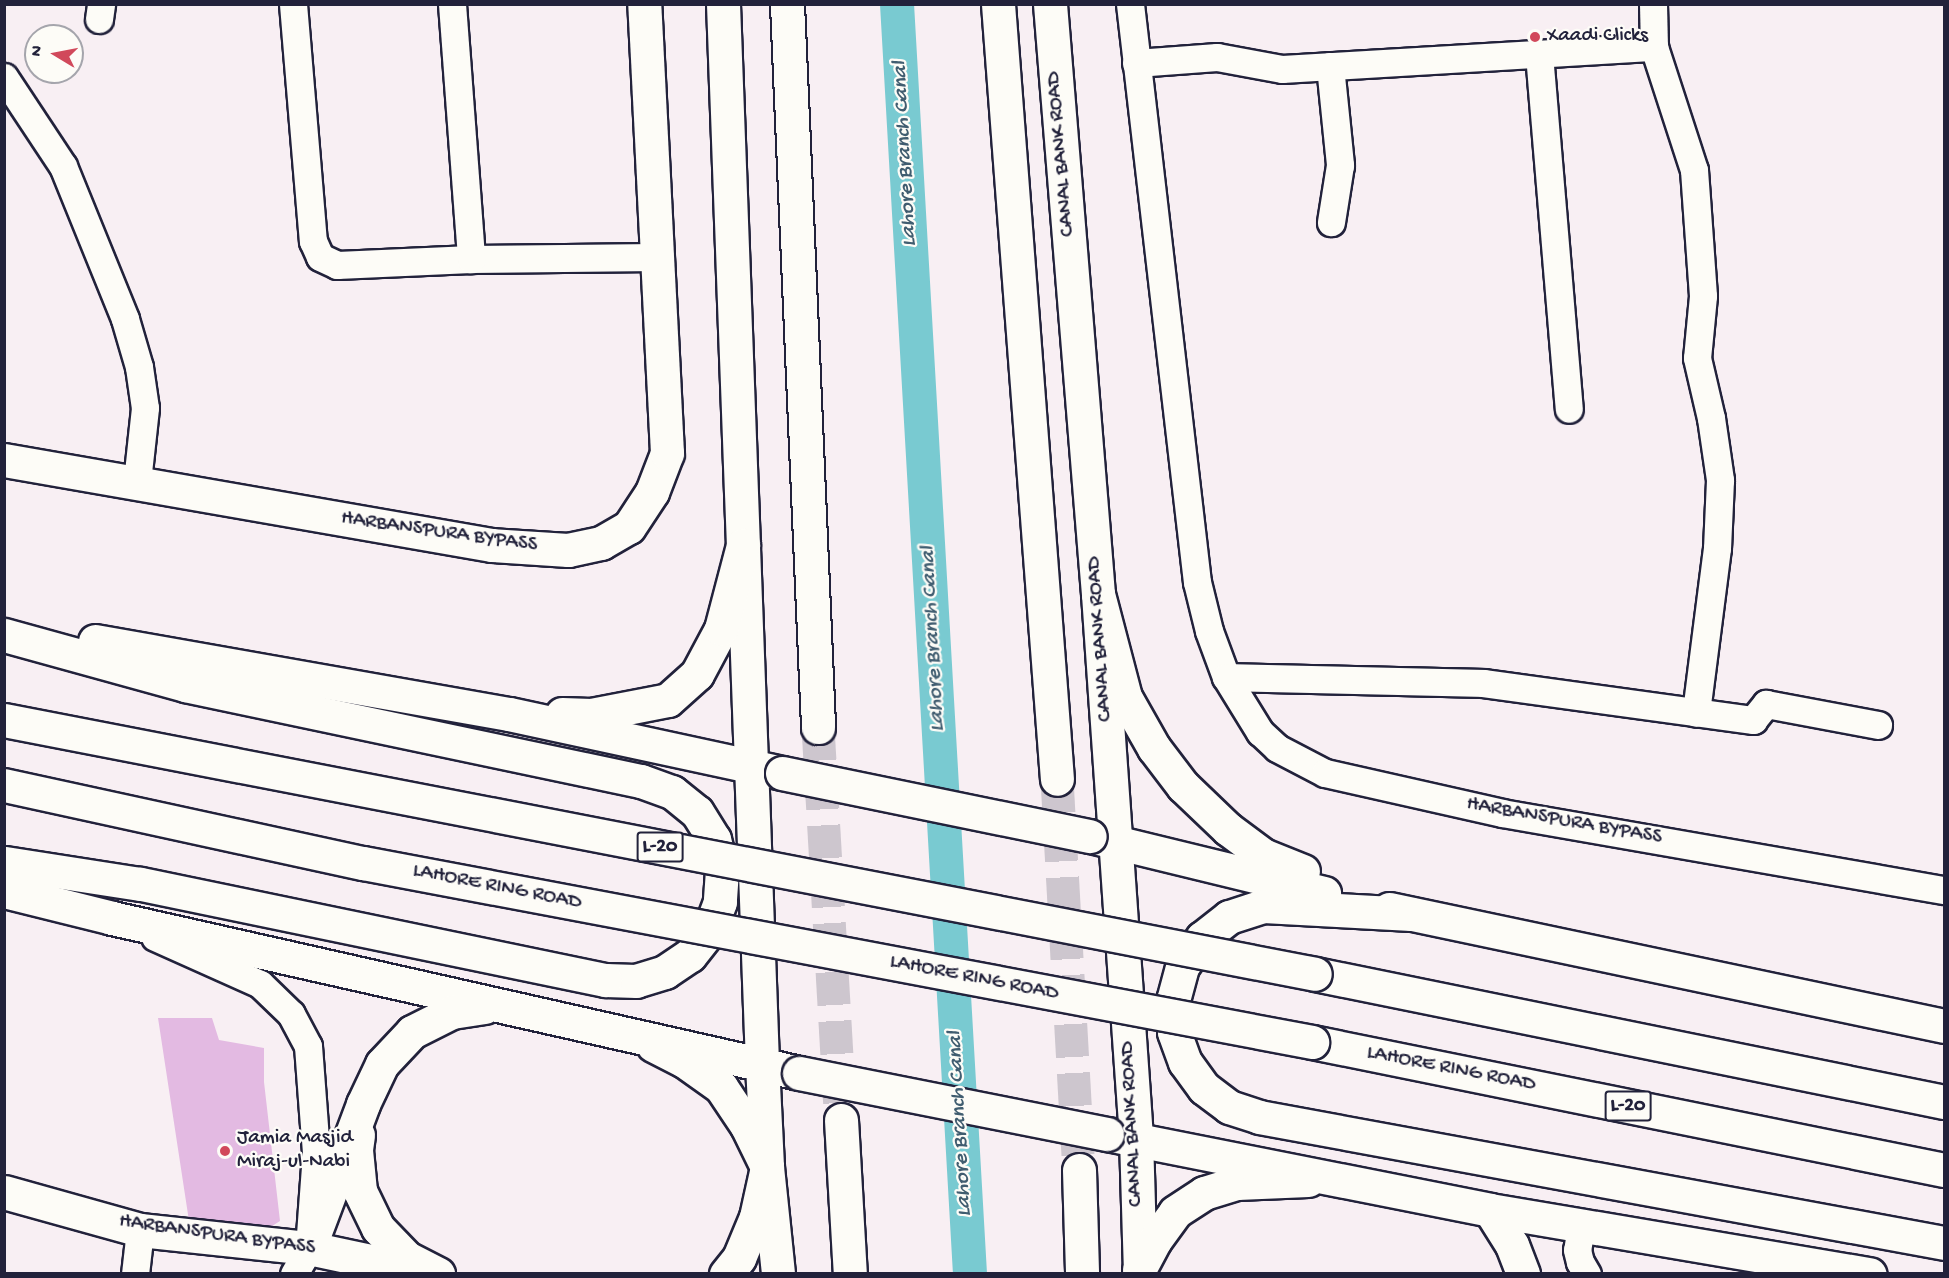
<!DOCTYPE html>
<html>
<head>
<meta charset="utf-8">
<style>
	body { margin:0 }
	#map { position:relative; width:1949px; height:1278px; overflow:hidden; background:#f8eff3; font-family:"Gochi Hand",sans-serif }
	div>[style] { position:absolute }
	.canal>* { height:34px; margin:-17px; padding:0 17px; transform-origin:17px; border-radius:17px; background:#79cad1 }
	.building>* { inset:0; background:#e3bae2 }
	.trunk-tunnel>* { height:33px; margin-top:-16.5px; transform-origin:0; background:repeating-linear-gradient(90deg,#cdc6ce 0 33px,transparent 0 49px) }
	.roads { filter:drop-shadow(2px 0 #22223b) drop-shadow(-2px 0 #22223b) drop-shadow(0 2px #22223b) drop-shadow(0 -2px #22223b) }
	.minor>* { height:27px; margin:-13.5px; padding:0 13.5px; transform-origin:13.5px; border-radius:13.5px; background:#fdfcf7 }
	.tertiary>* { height:33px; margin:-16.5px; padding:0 16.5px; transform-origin:16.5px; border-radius:16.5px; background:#fdfcf7 }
	.secondary>* { height:33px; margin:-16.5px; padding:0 16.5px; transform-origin:16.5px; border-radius:16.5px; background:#fdfcf7 }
	.trunk>* { height:33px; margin:-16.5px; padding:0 16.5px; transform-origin:16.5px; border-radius:16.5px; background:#fdfcf7 }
	.motorway>* { height:33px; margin:-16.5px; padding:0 16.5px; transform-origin:16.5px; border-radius:16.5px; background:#fdfcf7 }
	.bridges { filter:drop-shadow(2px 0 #22223b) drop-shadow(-2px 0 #22223b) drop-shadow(0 2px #22223b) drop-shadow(0 -2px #22223b) }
	.motorway-bridge>* { height:33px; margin:-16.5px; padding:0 16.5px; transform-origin:16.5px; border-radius:16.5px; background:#fdfcf7 }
	.dots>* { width:16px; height:16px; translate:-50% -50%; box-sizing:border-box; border:3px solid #fdfcf7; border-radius:50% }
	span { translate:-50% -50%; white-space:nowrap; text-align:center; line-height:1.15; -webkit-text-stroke:4.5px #fdfcf7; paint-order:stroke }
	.shield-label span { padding:2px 4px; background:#fdfcf7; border:2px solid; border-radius:4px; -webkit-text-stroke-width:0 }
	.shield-label { font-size:20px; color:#22223b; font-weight:700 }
	.poi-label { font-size:21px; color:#22223b }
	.left { translate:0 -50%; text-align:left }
	.street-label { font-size:21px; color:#22223b }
	.water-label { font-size:22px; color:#405d70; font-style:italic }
	.frame { position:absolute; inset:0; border:6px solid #22223b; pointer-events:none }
	.north { position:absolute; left:24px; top:24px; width:60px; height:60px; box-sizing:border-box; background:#fdfcf7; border:2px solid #a5a5ac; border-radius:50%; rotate:280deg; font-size:16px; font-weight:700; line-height:24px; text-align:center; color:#22223b }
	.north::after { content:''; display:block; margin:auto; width:21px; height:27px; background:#d1495b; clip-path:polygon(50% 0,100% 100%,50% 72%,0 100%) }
</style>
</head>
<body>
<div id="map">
	<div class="canal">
		<i style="left:897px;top:4px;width:1272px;rotate:86.71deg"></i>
	</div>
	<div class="building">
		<i style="clip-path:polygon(158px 1018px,212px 1018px,219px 1040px,264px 1048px,264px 1082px,280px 1221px,269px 1228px,189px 1221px)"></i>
	</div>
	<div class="trunk-tunnel">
		<i style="left:818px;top:727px;width:394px;rotate:86.7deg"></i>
		<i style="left:1057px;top:779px;width:392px;rotate:86.8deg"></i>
	</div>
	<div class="roads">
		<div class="minor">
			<i style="left:293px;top:4px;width:238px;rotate:85.2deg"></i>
			<i style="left:313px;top:241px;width:17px;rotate:66deg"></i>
			<i style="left:320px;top:257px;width:19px;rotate:25deg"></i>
			<i style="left:337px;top:265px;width:134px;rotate:-2.6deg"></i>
			<i style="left:471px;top:259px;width:186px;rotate:-0.6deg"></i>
			<i style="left:452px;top:4px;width:256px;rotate:85.7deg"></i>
			<i style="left:1130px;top:4px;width:582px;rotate:83.39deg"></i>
			<i style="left:1197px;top:582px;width:50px;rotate:76.2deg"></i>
			<i style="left:1209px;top:631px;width:49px;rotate:69.7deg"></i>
			<i style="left:1226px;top:677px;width:65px;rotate:58.3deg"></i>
			<i style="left:1260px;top:732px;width:23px;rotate:43deg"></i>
			<i style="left:1277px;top:748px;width:54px;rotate:27.5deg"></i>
			<i style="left:1325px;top:773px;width:181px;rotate:12.7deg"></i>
			<i style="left:1502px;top:813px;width:449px;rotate:9.9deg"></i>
			<i style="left:1653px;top:4px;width:43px;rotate:88.7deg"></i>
			<i style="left:99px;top:19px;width:15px;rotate:-82deg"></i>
			<i style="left:1539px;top:54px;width:356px;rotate:85.2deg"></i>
			<i style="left:1136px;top:63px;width:81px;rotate:-4.2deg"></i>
			<i style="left:1217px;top:57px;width:66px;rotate:10.5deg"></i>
			<i style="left:1282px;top:69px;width:373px;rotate:-3.4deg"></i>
			<i style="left:1654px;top:47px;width:129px;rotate:72deg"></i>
			<i style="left:1694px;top:170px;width:126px;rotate:85.9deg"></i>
			<i style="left:1703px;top:296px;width:62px;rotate:95.5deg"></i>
			<i style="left:1697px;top:358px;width:62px;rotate:76.9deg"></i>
			<i style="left:1711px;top:418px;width:63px;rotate:81.7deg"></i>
			<i style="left:1720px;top:480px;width:68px;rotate:92.5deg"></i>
			<i style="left:1717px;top:548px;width:166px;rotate:97.3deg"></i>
			<i style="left:1330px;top:66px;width:100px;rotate:84.2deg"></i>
			<i style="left:1340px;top:165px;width:58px;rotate:99deg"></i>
			<i style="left:4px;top:77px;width:107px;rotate:56.5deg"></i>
			<i style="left:63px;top:166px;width:165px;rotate:67.9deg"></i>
			<i style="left:125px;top:319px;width:50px;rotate:73.7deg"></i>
			<i style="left:139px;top:367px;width:41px;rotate:81.7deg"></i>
			<i style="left:145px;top:408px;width:74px;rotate:96.2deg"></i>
			<i style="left:1226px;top:677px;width:257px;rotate:1.3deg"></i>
			<i style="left:1483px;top:683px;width:273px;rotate:7.8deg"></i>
			<i style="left:1753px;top:720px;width:21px;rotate:-51deg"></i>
			<i style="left:1766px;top:704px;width:114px;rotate:10.6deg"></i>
			<i style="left:155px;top:937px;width:115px;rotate:24.1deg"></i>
			<i style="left:260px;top:984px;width:43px;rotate:44.1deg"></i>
			<i style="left:291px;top:1014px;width:36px;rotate:62deg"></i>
			<i style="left:308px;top:1046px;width:107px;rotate:85.7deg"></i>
			<i style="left:316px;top:1153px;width:95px;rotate:94.2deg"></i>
			<i style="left:309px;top:1248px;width:30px;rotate:120deg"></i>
			<i style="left:1581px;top:1226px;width:24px;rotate:99deg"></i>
			<i style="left:1577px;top:1250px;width:12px;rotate:76deg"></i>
			<i style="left:1580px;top:1262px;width:14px;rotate:60deg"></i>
			<i style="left:135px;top:1274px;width:44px;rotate:-83.5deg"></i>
		</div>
		<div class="tertiary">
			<i style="left:4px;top:460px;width:495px;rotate:9.9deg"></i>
			<i style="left:492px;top:545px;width:76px;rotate:3.8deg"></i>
			<i style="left:568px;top:550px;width:34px;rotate:-12deg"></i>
			<i style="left:601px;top:543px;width:32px;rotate:-30deg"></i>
			<i style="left:629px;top:527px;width:42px;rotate:-56.7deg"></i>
			<i style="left:652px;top:492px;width:42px;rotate:-69deg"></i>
			<i style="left:667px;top:453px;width:450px;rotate:-92.9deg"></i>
			<i style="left:4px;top:1192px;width:141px;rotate:15.6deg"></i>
			<i style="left:140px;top:1230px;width:170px;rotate:6.1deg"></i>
			<i style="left:309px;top:1248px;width:125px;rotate:12deg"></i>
		</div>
		<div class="secondary">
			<i style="left:1490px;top:1210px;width:41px;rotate:57.8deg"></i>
			<i style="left:1512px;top:1245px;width:31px;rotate:69deg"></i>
		</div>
		<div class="trunk">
			<i style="left:723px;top:4px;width:1061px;rotate:87.89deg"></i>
			<i style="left:762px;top:1064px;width:103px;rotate:87.2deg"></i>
			<i style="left:767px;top:1167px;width:108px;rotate:84.1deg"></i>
			<i style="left:787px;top:4px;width:724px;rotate:87.54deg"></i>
			<i style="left:998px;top:4px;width:777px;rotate:85.65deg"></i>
			<i style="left:1050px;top:4px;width:592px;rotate:85.35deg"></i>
			<i style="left:1098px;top:594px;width:545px;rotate:86deg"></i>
			<i style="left:1136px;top:1138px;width:136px;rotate:88.3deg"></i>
			<i style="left:653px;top:1045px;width:34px;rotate:27deg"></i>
			<i style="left:683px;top:1060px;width:47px;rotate:35.4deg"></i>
			<i style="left:721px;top:1087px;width:47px;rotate:56.3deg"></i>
			<i style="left:747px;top:1126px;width:46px;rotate:64deg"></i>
			<i style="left:767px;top:1167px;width:51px;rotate:102.4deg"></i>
			<i style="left:756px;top:1217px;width:44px;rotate:112.5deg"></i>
			<i style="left:739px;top:1258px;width:21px;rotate:129deg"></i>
			<i style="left:841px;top:1120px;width:154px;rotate:86.7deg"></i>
			<i style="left:1079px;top:1170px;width:104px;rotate:88.3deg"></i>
			<i style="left:1139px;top:1270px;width:34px;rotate:-62deg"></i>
			<i style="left:1155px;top:1240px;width:34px;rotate:-54deg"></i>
			<i style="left:1175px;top:1212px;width:35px;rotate:-33deg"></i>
			<i style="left:1204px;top:1193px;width:34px;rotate:-17deg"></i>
			<i style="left:1237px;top:1183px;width:71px;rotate:-2.4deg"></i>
		</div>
		<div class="motorway">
			<i style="left:1098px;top:594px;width:106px;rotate:75.3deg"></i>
			<i style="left:1125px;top:697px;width:59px;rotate:60.4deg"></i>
			<i style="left:1154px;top:748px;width:48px;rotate:52.7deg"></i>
			<i style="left:1183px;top:786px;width:62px;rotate:43.7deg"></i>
			<i style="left:1228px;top:829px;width:44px;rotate:36.6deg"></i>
			<i style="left:1263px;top:855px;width:43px;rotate:21.8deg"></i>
			<i style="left:4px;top:635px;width:188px;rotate:15.4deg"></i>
			<i style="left:185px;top:685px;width:466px;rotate:11.9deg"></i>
			<i style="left:641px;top:781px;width:33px;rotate:20deg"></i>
			<i style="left:672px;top:792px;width:32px;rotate:39deg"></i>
			<i style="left:697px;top:812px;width:32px;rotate:58deg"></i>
			<i style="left:714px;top:839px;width:32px;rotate:76deg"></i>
			<i style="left:722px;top:870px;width:32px;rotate:94deg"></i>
			<i style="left:720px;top:902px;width:31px;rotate:111deg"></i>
			<i style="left:709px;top:931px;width:31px;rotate:128deg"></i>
			<i style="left:690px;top:955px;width:30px;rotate:146deg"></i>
			<i style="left:665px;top:972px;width:30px;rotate:163deg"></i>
			<i style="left:636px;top:981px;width:31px;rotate:-178deg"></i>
			<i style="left:605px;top:980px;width:475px;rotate:-168.3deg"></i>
			<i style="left:140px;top:884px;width:138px;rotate:-171.2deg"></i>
			<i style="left:95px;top:641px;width:420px;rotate:10deg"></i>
			<i style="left:509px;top:714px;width:279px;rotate:12.2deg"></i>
			<i style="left:562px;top:714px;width:29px;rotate:2deg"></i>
			<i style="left:591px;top:715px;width:78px;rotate:-11deg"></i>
			<i style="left:668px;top:700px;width:39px;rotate:-42deg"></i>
			<i style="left:697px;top:674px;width:51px;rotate:-61.9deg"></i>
			<i style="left:721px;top:629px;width:87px;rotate:-75.3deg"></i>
			<i style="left:1090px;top:836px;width:241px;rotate:13.7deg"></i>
			<i style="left:4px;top:891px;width:111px;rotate:14deg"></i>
			<i style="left:112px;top:918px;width:704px;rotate:12.71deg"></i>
			<i style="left:1389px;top:909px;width:567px;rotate:11.9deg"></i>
			<i style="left:1411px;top:914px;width:148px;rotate:-176.9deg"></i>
			<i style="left:1263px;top:906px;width:36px;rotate:162deg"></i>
			<i style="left:1229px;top:917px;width:34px;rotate:142deg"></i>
			<i style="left:1202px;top:938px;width:35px;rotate:125deg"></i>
			<i style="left:1182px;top:967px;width:34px;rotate:105deg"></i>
			<i style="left:1173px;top:1000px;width:32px;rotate:88deg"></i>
			<i style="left:1174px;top:1032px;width:32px;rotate:70deg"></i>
			<i style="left:1185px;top:1062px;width:32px;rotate:54deg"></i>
			<i style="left:1204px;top:1088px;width:31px;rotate:37deg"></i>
			<i style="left:1229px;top:1107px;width:32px;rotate:18deg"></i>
			<i style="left:1259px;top:1117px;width:696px;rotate:10.42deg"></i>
			<i style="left:1315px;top:974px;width:642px;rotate:11.5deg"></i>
			<i style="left:1312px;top:1042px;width:645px;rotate:11.45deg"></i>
			<i style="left:1107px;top:1134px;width:390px;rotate:11.2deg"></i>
			<i style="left:1490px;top:1210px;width:385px;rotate:9.6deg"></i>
			<i style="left:358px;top:1135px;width:15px;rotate:98deg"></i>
			<i style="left:356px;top:1150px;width:41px;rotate:84.4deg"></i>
			<i style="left:360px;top:1191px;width:41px;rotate:64.1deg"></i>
			<i style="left:378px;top:1228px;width:42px;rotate:46deg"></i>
			<i style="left:407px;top:1258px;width:35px;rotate:27deg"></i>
			<i style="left:309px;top:1248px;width:154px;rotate:-69.4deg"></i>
			<i style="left:363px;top:1104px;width:44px;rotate:-64.6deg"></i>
			<i style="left:382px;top:1064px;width:44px;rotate:-46.8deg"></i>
			<i style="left:412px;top:1032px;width:45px;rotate:-26.6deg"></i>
			<i style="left:452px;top:1012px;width:33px;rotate:-9deg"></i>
		</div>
	</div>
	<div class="bridges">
		<div class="motorway-bridge">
			<i style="left:4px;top:720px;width:1335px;rotate:10.96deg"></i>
			<i style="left:782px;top:773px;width:314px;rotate:11.6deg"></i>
			<i style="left:4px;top:785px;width:367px;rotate:12.3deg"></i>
			<i style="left:363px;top:863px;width:966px;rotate:10.68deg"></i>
			<i style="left:799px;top:1073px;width:314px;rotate:11.2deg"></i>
		</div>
	</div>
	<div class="dots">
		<i style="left:1535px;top:37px;background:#d1495b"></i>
		<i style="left:225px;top:1151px;background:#d1495b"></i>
	</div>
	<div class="shield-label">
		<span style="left:660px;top:847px">L-20</span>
		<span style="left:1628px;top:1106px">L-20</span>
	</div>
	<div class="poi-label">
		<span class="left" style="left:1547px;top:37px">Xaadi Clicks</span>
		<span class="left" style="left:237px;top:1151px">Jamia Masjid<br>Miraj-ul-Nabi</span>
	</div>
	<div class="street-label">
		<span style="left:1062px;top:154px;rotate:-95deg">CANAL BANK ROAD</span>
		<span style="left:439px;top:533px;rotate:8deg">HARBANSPURA BYPASS</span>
		<span style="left:1101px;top:639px;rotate:-94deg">CANAL BANK ROAD</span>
		<span style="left:1564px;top:822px;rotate:10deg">HARBANSPURA BYPASS</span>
		<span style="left:497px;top:888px;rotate:11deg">LAHORE RING ROAD</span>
		<span style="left:974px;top:979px;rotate:11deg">LAHORE RING ROAD</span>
		<span style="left:1451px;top:1070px;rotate:11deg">LAHORE RING ROAD</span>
		<span style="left:1133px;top:1124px;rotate:-93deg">CANAL BANK ROAD</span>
		<span style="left:217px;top:1236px;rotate:8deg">HARBANSPURA BYPASS</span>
	</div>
	<div class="water-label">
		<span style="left:906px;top:154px;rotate:-93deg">Lahore Branch Canal</span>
		<span style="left:934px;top:639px;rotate:-93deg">Lahore Branch Canal</span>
		<span style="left:961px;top:1124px;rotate:-93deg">Lahore Branch Canal</span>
	</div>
	<div class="frame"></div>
	<div class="north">N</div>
</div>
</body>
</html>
